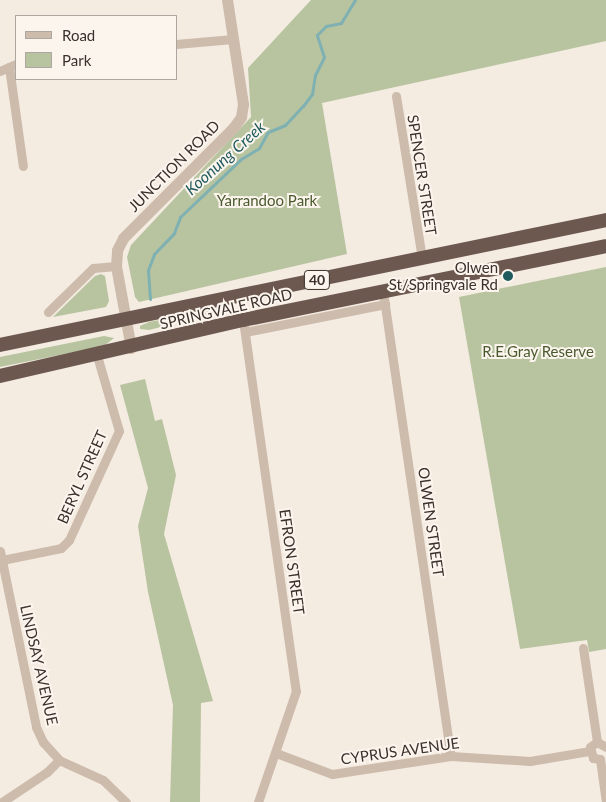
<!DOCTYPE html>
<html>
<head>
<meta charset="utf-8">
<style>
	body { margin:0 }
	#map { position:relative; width:606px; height:802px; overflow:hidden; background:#f4ebe1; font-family:Lato,sans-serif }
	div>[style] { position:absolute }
	.green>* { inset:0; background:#b8c4a0 }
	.stream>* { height:3px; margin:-1.5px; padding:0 1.5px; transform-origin:1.5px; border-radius:1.5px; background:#7fb0b2 }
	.minor>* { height:9px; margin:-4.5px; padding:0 4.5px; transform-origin:4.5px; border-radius:4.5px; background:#cdbbac }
	.tertiary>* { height:11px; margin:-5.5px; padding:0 5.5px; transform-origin:5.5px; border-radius:5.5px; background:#cdbbac }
	.trunk>* { height:14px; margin:-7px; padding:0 7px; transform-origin:7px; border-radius:7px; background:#6c584f }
	.dots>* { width:14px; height:14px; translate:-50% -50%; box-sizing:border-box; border:2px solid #fbf5ee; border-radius:50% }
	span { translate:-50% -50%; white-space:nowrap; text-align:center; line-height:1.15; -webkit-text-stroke:4px #fbf5ee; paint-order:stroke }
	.shield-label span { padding:1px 4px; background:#fbf5ee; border:1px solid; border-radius:4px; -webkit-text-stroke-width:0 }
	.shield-label { font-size:14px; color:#3b302b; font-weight:700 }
	.street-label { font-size:15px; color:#3b302b }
	.park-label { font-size:15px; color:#4a5a2e }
	.poi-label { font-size:15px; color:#3b302b }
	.right { translate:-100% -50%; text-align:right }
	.water-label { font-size:16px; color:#1f5a5e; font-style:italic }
	.legend { position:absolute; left:15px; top:15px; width:162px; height:65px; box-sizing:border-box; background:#fbf5ee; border:1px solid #aea6a0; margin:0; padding:6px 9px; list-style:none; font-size:15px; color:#3b302b }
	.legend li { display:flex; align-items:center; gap:10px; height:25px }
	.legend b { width:25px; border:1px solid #aea6a0 }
</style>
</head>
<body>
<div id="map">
	<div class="green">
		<i style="clip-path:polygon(311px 0,606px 0,606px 41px,322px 103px,347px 254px,139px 302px,135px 297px,127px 257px,131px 245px,251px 117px,248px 68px)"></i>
		<i style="clip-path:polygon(606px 267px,606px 649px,589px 652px,587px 640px,520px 649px,459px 297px)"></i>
		<i style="clip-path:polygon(101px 274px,105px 276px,109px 301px,106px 307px,53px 317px,95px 276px)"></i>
		<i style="clip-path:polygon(216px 309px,217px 313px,149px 330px,140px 329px,140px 326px,149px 322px)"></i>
		<i style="clip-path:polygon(104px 336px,114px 338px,104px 346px,0 367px,0 357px)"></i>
		<i style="clip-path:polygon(145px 379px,155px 421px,162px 419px,176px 475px,164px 534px,213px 701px,201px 703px,200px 802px,170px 802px,173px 705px,148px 592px,138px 526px,148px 488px,120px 385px)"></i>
	</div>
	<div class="stream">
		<i style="left:150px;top:299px;width:29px;rotate:-94deg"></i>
		<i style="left:148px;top:270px;width:17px;rotate:-69deg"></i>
		<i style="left:154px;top:254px;width:29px;rotate:-46deg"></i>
		<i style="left:174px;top:233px;width:17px;rotate:-69deg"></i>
		<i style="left:180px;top:217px;width:84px;rotate:-43.6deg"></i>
		<i style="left:241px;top:159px;width:21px;rotate:-31deg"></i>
		<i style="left:259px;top:148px;width:18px;rotate:-61deg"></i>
		<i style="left:268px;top:132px;width:18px;rotate:-22deg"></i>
		<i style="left:285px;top:125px;width:26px;rotate:-47deg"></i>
		<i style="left:303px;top:106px;width:15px;rotate:-53deg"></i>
		<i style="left:312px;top:94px;width:19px;rotate:-81deg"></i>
		<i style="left:315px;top:75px;width:20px;rotate:-63deg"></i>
		<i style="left:324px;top:57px;width:23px;rotate:-108deg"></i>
		<i style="left:317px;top:35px;width:13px;rotate:-45deg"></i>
		<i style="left:326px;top:26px;width:15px;rotate:-11deg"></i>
		<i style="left:341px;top:23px;width:27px;rotate:-59deg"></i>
	</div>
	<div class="minor">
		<i style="left:176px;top:44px;width:57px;rotate:-5deg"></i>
		<i style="left:9px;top:67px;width:100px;rotate:82deg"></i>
		<i style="left:0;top:71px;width:17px;rotate:-24deg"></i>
		<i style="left:396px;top:96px;width:164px;rotate:80.9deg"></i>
		<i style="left:383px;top:292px;width:469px;rotate:81.7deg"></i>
		<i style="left:48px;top:312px;width:63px;rotate:-44.4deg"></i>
		<i style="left:93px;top:268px;width:23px;rotate:-5deg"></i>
		<i style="left:243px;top:320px;width:375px;rotate:81.9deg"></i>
		<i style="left:296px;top:691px;width:117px;rotate:108.9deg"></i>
		<i style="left:245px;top:332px;width:143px;rotate:-11.3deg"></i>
		<i style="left:0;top:551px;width:180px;rotate:78.4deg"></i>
		<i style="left:36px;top:727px;width:17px;rotate:65deg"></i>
		<i style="left:43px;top:742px;width:24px;rotate:48deg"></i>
		<i style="left:59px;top:760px;width:48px;rotate:24.4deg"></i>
		<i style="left:103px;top:780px;width:32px;rotate:44deg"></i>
		<i style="left:2px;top:560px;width:60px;rotate:-11.5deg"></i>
		<i style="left:61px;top:548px;width:11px;rotate:-45deg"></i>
		<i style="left:69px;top:540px;width:120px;rotate:-65.4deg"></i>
		<i style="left:119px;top:431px;width:78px;rotate:-106.3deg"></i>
		<i style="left:583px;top:648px;width:95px;rotate:81.5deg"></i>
		<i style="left:276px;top:753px;width:60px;rotate:20.6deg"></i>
		<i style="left:332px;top:774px;width:120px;rotate:-8.6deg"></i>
		<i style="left:451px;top:756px;width:79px;rotate:3.6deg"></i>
		<i style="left:530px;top:761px;width:61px;rotate:-9.5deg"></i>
		<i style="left:600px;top:759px;width:43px;rotate:82.1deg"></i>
		<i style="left:600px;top:759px;width:7px;rotate:-172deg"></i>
		<i style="left:593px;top:758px;width:11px;rotate:-105deg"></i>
		<i style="left:590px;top:747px;width:9px;rotate:-36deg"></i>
		<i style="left:597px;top:742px;width:10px;rotate:29deg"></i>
		<i style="left:2px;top:802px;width:54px;rotate:-33.7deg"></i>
		<i style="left:47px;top:772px;width:17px;rotate:-45deg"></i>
	</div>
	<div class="tertiary">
		<i style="left:131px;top:348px;width:83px;rotate:-100.4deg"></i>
		<i style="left:116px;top:266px;width:16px;rotate:-86deg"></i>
		<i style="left:117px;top:250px;width:13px;rotate:-63deg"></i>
		<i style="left:123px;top:238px;width:156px;rotate:-45deg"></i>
		<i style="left:233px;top:128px;width:14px;rotate:-54deg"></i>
		<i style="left:241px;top:117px;width:13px;rotate:-81deg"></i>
		<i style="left:243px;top:104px;width:105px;rotate:-98.7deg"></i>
	</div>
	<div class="trunk">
		<i style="left:0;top:345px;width:619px;rotate:-11.65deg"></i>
		<i style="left:0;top:376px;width:249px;rotate:-13deg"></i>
		<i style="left:243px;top:320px;width:370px;rotate:-11.5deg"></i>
	</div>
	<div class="dots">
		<i style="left:508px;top:276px;background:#1f5a5e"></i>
	</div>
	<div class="shield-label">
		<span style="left:317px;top:280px">40</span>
	</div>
	<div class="street-label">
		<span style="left:174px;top:166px;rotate:-45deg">JUNCTION ROAD</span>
		<span style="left:422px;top:175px;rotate:81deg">SPENCER STREET</span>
		<span style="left:226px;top:309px;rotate:-13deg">SPRINGVALE ROAD</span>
		<span style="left:82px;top:477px;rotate:-66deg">BERYL STREET</span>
		<span style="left:431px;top:522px;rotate:82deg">OLWEN STREET</span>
		<span style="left:292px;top:562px;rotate:82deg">EFRON STREET</span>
		<span style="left:39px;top:665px;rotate:77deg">LINDSAY AVENUE</span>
		<span style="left:400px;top:751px;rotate:-8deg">CYPRUS AVENUE</span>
	</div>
	<div class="park-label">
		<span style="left:267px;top:201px">Yarrandoo Park</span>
		<span style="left:538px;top:352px">R.E.Gray Reserve</span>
	</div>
	<div class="poi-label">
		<span class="right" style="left:498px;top:276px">Olwen<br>St/Springvale Rd</span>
	</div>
	<div class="water-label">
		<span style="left:225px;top:158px;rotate:-42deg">Koonung Creek</span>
	</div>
	<ul class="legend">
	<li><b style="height:6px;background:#cdbbac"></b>Road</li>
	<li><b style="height:14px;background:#b8c4a0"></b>Park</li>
	</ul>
</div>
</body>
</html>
